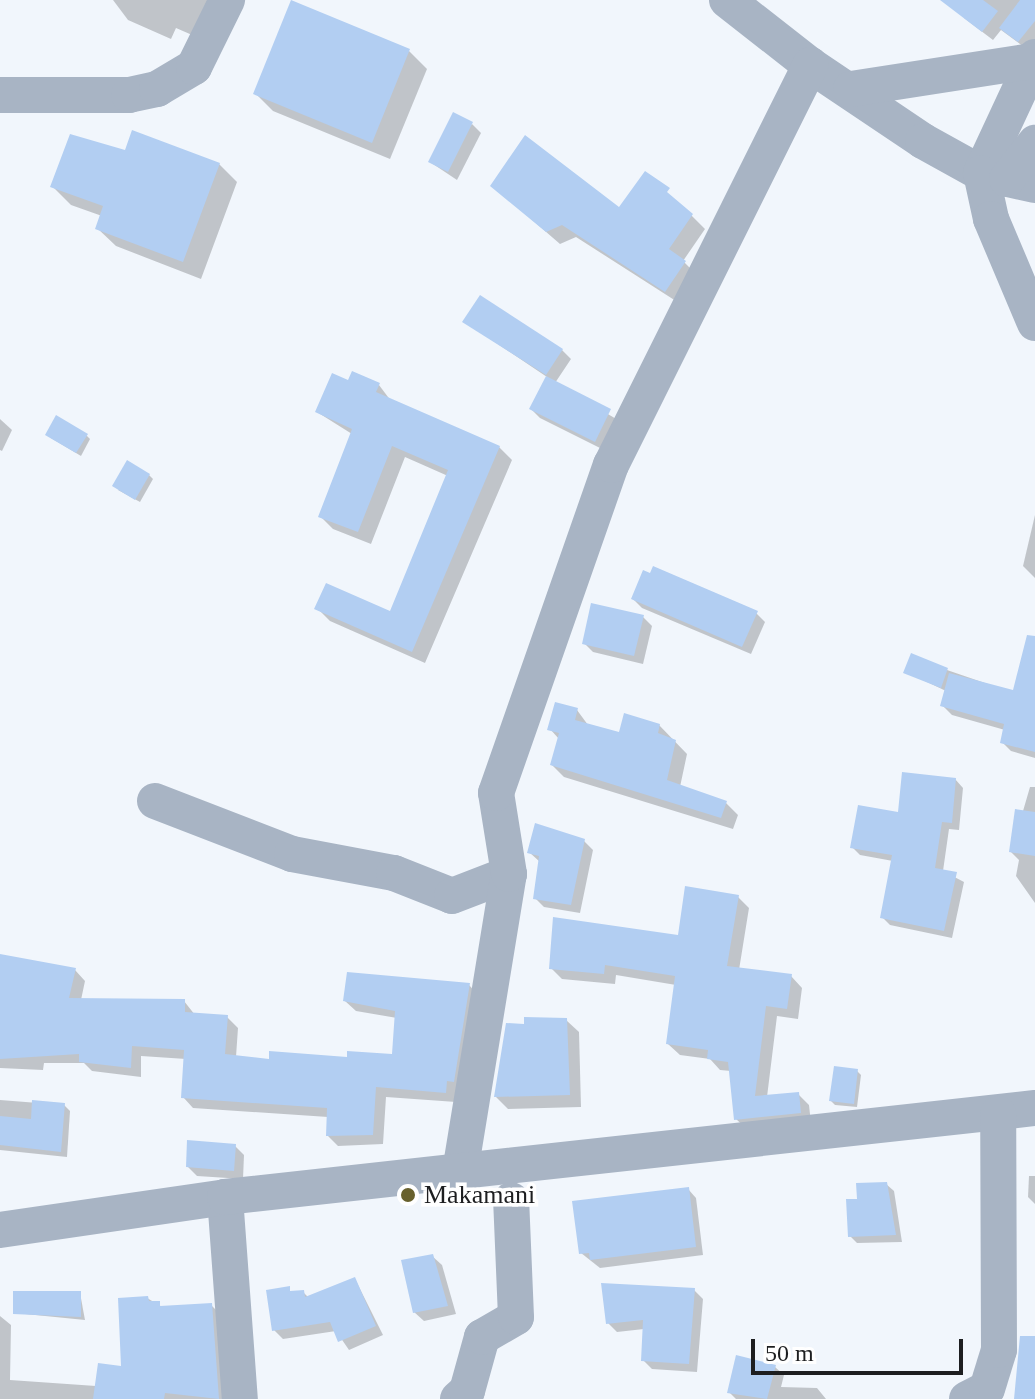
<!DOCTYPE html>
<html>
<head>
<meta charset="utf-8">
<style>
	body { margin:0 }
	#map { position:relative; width:1035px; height:1399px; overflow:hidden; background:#f1f6fc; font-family:Georgia,serif }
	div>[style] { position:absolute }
	.shadow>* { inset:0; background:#0003 }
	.building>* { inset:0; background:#b2cef2 }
	.minor>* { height:36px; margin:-18px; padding:0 18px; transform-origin:18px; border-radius:18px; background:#a8b4c4 }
	.dots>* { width:22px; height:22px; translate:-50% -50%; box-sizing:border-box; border:4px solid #fff; border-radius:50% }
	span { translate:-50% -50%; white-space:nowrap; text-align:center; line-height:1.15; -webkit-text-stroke:7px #fff; paint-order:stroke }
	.poi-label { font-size:26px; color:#1d1e20 }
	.left { translate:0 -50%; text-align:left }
	.scale { position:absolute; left:751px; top:1339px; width:212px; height:36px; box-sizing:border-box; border:4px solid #1d1e20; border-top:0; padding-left:10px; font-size:24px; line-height:28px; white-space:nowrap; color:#1d1e20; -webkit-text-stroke:6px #fff; paint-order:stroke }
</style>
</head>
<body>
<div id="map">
	<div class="shadow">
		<i style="clip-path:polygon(113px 0,229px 0,199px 38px,176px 28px,171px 39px,128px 20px)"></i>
		<i style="clip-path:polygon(960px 0,1035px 0,1035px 41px,1028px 50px,1001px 30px,993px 40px,964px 18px)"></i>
		<i style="clip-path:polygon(292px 3px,409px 51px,427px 69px,390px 159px,273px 111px,255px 93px)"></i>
		<i style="clip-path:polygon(472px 124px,481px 133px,457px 180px,430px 162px)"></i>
		<i style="clip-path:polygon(126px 152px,219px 164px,237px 182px,201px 279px,116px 246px,97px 228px,102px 216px,71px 205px,53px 187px)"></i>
		<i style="clip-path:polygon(493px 186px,620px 210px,691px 215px,705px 229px,683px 261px,698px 276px,679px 303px,576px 237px,560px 244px)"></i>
		<i style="clip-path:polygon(465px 322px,562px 350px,571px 359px,555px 383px,618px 420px,604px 450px,540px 418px,531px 409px,547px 377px)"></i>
		<i style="clip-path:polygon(349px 383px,379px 385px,391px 401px,499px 447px,512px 460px,425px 663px,330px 621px,317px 608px,391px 614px,448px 476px,405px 457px,371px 544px,333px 529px,320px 516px,352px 434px,317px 412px)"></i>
		<i style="clip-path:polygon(0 419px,12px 430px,2px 451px,0 450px)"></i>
		<i style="clip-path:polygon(86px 435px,90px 439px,81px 456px,51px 438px)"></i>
		<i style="clip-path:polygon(149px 475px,153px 479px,140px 502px,118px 490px)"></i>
		<i style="clip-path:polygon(1035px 515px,1035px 578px,1023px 566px)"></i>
		<i style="clip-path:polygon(633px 599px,756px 613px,765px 622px,751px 654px,642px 608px)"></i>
		<i style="clip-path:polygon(643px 617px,652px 626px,643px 664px,593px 652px,584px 643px)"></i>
		<i style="clip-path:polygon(1035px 657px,1035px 758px,1011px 751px,1002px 742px,1005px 730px,952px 715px,943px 706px,946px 691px,906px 672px,947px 670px,1014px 693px)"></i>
		<i style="clip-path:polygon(577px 710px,588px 725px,620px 734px,659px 725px,687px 754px,680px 787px,726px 803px,738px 815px,733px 829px,564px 777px,552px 765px,559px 739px,550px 729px)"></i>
		<i style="clip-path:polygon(955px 779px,963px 788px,959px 830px,949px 829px,943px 871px,964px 882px,952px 938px,890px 925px,882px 917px,893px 861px,860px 855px,852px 847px)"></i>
		<i style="clip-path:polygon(1030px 787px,1035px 787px,1035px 903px,1016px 876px,1019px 860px,1011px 852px)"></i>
		<i style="clip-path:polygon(584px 841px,593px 850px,580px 913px,544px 907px,535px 898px,540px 862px,529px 852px)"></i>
		<i style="clip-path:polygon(738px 897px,749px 908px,739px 970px,791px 976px,802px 988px,798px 1019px,777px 1016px,767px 1097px,798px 1094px,809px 1105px,811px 1123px,748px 1130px,736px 1119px,731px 1071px,720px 1070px,710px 1059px,680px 1055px,668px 1044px,676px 985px,616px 975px,615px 984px,562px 979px,551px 968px,679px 937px)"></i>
		<i style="clip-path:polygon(0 956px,75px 970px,85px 981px,81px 1000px,184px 1001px,195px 1015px,227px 1017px,238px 1028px,236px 1057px,271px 1061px,394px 1056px,397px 1018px,356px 1011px,345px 1001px,469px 985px,479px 996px,456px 1102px,386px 1097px,383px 1144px,338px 1146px,328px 1136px,328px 1117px,193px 1108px,183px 1097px,186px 1059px,141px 1056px,141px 1077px,92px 1071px,84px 1063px,44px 1063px,43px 1070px,0 1068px)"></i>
		<i style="clip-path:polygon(566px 1020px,579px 1032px,581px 1107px,508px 1109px,496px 1097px,526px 1026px)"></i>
		<i style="clip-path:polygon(857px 1071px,861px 1075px,857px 1107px,835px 1105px,831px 1101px)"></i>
		<i style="clip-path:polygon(0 1100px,64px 1105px,70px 1111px,67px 1157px,0 1150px)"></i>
		<i style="clip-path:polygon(235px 1146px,244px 1155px,243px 1179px,197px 1176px,188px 1167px)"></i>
		<i style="clip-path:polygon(1029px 1176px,1035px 1176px,1035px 1204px,1028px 1197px)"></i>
		<i style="clip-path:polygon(886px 1184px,894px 1191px,902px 1242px,857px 1243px,850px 1236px)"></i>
		<i style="clip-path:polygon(688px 1189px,696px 1198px,703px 1255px,600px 1268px,581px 1253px)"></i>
		<i style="clip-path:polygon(432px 1256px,442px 1265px,456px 1314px,424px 1321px,414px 1312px)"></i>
		<i style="clip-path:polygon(355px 1279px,383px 1335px,349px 1350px,336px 1331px,283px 1339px,274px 1330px,303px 1292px,309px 1298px)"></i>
		<i style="clip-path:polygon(694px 1290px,703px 1299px,697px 1372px,652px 1369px,643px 1360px,644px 1329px,617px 1332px,608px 1323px)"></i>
		<i style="clip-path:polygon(80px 1293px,85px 1320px,15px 1313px)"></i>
		<i style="clip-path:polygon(147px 1298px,164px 1308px,211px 1305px,219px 1313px,226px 1399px,0 1399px,0 1316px,11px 1325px,10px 1380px,96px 1386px,123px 1369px)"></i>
		<i style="clip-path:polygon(775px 1367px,784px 1375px,781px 1387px,817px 1388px,826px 1399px,736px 1399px,729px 1392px)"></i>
	</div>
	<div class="building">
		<i style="clip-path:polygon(291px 0,410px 49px,372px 143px,253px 94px)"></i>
		<i style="clip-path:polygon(940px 0,983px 0,998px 11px,982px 32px)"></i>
		<i style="clip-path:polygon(1020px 0,1035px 0,1035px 21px,1018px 42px,999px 28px)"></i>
		<i style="clip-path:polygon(453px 112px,473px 122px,448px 172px,428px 162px)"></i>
		<i style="clip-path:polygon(132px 130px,220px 163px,183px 262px,95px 229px,103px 206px,50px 187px,70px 134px,125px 150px)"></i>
		<i style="clip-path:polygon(525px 135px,619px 207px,645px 171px,670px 188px,667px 192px,693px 214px,669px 249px,686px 261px,665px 292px,562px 225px,546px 232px,490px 186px)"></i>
		<i style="clip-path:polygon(480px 295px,563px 349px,546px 375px,462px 322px)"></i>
		<i style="clip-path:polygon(352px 371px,380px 383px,376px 392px,500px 446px,412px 652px,314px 609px,326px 583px,390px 611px,448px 470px,392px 446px,358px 532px,318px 517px,352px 429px,315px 412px,332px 373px,348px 380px)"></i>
		<i style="clip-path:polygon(546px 376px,611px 409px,595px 442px,529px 409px)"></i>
		<i style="clip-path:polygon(56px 415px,88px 434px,76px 453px,45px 435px)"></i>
		<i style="clip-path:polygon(127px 460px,150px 474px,135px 500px,112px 486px)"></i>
		<i style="clip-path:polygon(653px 566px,758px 611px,742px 647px,631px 599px,643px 570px,650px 573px)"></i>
		<i style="clip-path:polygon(591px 603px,644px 615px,634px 656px,582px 644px)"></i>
		<i style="clip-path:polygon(1027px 635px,1035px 636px,1035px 752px,1000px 743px,1004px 724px,940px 706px,949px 673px,1013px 690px)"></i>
		<i style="clip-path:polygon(911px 653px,948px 668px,941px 688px,903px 673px)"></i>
		<i style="clip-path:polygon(555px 702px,578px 708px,575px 720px,619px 732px,624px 713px,660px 724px,658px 733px,676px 740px,667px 780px,727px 801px,721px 818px,550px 765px,559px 733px,547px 730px)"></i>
		<i style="clip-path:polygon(902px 772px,956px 778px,952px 823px,942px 822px,935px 868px,957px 872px,944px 931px,880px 918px,892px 855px,850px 848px,858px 805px,898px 812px)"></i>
		<i style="clip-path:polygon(1015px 809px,1035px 812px,1035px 856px,1009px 852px)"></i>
		<i style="clip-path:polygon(535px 823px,585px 839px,571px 905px,533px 899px,539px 856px,527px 853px)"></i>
		<i style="clip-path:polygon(685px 886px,739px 895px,727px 966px,792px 974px,787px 1009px,766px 1006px,755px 1096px,799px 1092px,801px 1113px,734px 1120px,728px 1062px,707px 1059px,708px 1050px,666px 1044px,675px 976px,605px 965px,604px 974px,549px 969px,553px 917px,678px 935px)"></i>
		<i style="clip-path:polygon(0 954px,76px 968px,69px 998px,185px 999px,185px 1012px,228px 1015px,225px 1054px,269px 1059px,269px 1051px,347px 1057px,347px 1051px,392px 1054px,395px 1011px,343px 1001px,347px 972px,470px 983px,454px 1082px,447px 1081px,446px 1093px,376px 1087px,373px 1135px,326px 1136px,327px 1108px,181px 1098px,184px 1050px,132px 1046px,131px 1068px,79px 1062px,79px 1054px,0 1059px)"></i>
		<i style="clip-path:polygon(524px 1017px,567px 1018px,570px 1095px,494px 1097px,506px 1023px,524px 1024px)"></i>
		<i style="clip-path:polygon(834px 1066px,858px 1069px,854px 1104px,829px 1101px)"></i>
		<i style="clip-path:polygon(32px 1100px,65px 1103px,61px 1152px,0 1145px,0 1116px,31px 1119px)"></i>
		<i style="clip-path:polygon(187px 1140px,236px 1144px,234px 1171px,186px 1167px)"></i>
		<i style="clip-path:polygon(887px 1182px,896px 1235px,848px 1237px,846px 1199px,857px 1199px,856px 1183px)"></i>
		<i style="clip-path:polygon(689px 1187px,696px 1247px,590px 1260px,589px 1253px,579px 1254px,572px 1201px)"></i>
		<i style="clip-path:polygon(433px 1254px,448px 1306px,413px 1313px,401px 1260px)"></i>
		<i style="clip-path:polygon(355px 1277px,376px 1326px,338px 1342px,330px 1322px,272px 1331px,266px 1290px,290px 1286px,290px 1291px,304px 1290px,305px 1297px)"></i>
		<i style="clip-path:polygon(601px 1283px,695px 1288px,689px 1364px,641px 1361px,643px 1320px,606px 1324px)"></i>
		<i style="clip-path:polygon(13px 1291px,81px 1291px,81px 1317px,13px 1314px)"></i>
		<i style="clip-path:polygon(148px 1296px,149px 1301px,160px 1301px,160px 1306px,212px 1303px,219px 1399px,165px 1393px,164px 1399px,93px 1399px,98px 1363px,121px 1366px,118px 1298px)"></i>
		<i style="clip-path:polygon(1020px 1336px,1035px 1336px,1035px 1399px,1014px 1399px)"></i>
		<i style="clip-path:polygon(736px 1355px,776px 1365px,767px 1399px,727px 1393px)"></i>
	</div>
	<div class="minor">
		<i style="left:727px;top:0;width:105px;rotate:38.1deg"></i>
		<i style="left:810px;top:65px;width:136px;rotate:33.9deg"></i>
		<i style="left:923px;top:141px;width:66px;rotate:28.9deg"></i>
		<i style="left:981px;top:173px;width:55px;rotate:12.5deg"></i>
		<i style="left:1035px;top:57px;width:128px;rotate:115deg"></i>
		<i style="left:981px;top:173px;width:47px;rotate:77.7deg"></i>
		<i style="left:991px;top:219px;width:113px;rotate:67.1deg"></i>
		<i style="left:851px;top:89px;width:183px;rotate:-8.8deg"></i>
		<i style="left:0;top:95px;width:129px"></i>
		<i style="left:129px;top:95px;width:29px;rotate:-12deg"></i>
		<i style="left:157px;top:89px;width:43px;rotate:-30.7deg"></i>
		<i style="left:194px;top:67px;width:75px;rotate:-63.8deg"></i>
		<i style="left:1007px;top:179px;width:46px;rotate:-52.1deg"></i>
		<i style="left:155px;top:801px;width:147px;rotate:21.1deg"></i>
		<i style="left:292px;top:854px;width:104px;rotate:10.6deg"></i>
		<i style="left:394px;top:873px;width:62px;rotate:21.6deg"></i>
		<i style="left:452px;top:896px;width:61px;rotate:-21.1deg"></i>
		<i style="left:460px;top:1172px;width:302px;rotate:-80.7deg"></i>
		<i style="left:509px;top:874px;width:82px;rotate:-99.1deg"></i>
		<i style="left:496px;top:793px;width:348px;rotate:-70.7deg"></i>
		<i style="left:611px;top:465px;width:447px;rotate:-63.5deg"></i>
		<i style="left:225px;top:1197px;width:203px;rotate:85.8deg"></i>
		<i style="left:0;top:1230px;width:227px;rotate:-8.3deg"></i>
		<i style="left:225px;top:1197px;width:815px;rotate:-6.27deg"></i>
		<i style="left:458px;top:1399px;width:12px;rotate:-42deg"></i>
		<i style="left:467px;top:1391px;width:56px;rotate:-74.5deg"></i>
		<i style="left:482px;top:1337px;width:39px;rotate:-30deg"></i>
		<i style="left:516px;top:1317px;width:117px;rotate:-92.4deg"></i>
		<i style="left:967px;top:1399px;width:22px;rotate:-27deg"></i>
		<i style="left:987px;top:1389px;width:41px;rotate:-72.9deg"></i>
		<i style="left:999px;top:1350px;width:236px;rotate:-90.2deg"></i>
	</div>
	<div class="dots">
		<i style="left:408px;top:1195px;background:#67602d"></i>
	</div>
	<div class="poi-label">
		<span class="left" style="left:424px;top:1195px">Makamani</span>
	</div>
	<div class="scale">50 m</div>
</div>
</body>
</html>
